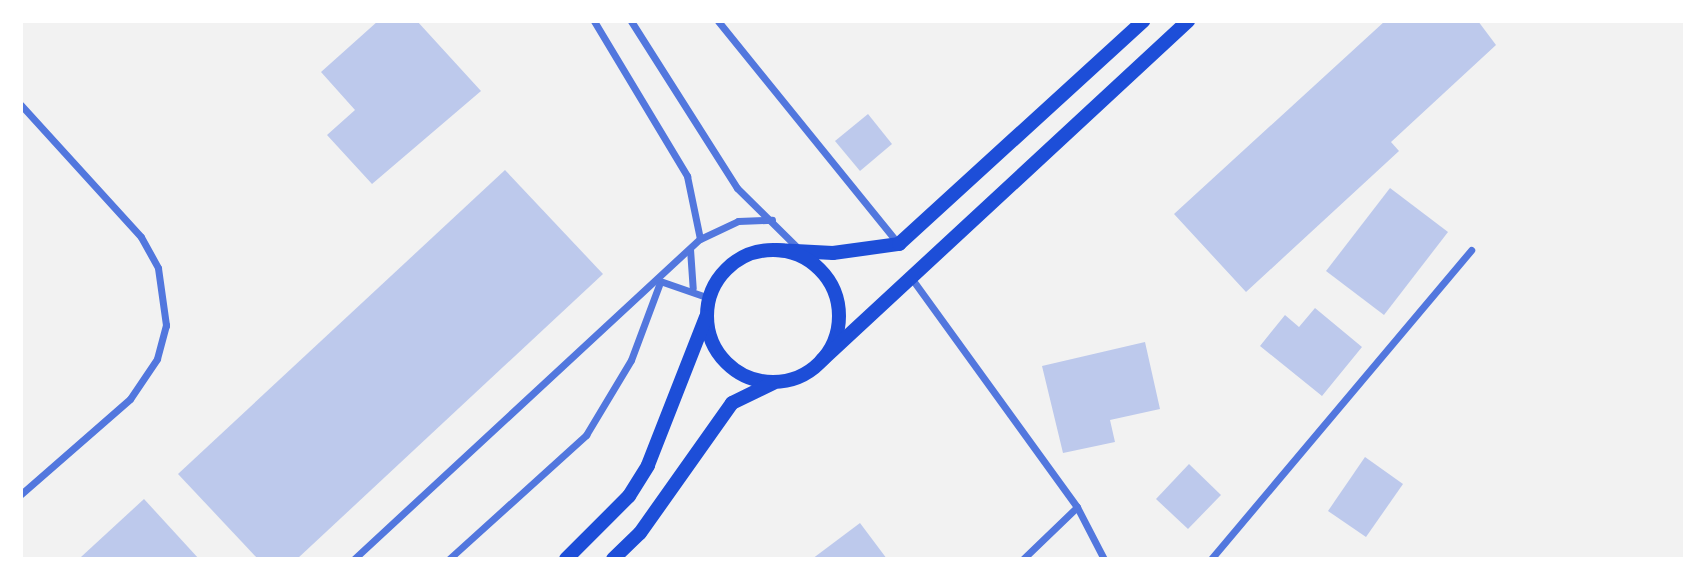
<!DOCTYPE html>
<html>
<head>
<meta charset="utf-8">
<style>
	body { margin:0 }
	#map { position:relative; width:1706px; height:580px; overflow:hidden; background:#f2f2f2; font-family:Lato,sans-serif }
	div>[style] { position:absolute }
	.building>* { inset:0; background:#bdc9ec }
	.minor>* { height:7px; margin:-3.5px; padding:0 3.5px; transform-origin:3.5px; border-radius:3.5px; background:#5277de }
	.secondary>* { height:14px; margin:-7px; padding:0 7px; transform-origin:7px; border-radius:7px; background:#1d4ed8 }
	.secondary>.ring { margin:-7px; padding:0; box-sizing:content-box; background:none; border:14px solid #1d4ed8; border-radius:50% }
	span { translate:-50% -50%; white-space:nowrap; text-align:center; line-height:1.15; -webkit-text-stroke:5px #fff; paint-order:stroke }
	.frame { position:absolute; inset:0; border:23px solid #fff; pointer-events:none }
</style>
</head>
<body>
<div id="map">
	<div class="building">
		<i style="clip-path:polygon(378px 21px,417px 21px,481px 91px,372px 184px,327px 135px,355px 110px,321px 72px)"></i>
		<i style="clip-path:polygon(1385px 21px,1478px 21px,1496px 45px,1391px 142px,1399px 151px,1246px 292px,1174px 214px)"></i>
		<i style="clip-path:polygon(868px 114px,892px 144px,860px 171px,835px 141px)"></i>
		<i style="clip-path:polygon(505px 170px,603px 274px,297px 559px,258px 559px,178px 474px)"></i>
		<i style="clip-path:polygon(1390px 188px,1448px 232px,1384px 315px,1326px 271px)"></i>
		<i style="clip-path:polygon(1315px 308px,1362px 347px,1322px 396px,1260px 346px,1285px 315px,1299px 327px)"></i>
		<i style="clip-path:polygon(1145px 342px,1160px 409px,1110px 420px,1115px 442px,1063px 453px,1042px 366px)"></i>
		<i style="clip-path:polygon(1365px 457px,1403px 484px,1366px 537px,1328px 511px)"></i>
		<i style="clip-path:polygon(1189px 464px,1221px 495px,1188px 529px,1156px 499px)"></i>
		<i style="clip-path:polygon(144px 499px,199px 559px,83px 559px,81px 557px)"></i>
		<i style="clip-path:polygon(860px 523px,887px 559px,812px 559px)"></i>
	</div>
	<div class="minor">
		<i style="left:594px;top:21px;width:181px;rotate:59deg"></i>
		<i style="left:687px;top:176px;width:64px;rotate:78.3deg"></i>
		<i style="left:631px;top:21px;width:198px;rotate:57.6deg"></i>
		<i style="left:737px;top:188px;width:105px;rotate:44.6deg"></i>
		<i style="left:718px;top:21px;width:286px;rotate:51deg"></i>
		<i style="left:21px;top:105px;width:178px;rotate:47.7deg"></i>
		<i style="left:141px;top:237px;width:35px;rotate:61deg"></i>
		<i style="left:158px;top:268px;width:58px;rotate:82deg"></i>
		<i style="left:166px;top:325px;width:35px;rotate:105deg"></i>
		<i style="left:157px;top:359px;width:48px;rotate:124deg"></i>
		<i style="left:130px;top:399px;width:145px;rotate:138.9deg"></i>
		<i style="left:690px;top:249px;width:39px;rotate:86deg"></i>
		<i style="left:912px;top:279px;width:281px;rotate:54.1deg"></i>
		<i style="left:1077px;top:507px;width:59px;rotate:62.6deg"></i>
		<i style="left:660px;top:281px;width:52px;rotate:19.1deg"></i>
		<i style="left:354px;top:559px;width:471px;rotate:-42.8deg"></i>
		<i style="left:700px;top:239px;width:42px;rotate:-25.3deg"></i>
		<i style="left:738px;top:221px;width:34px;rotate:-2deg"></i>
		<i style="left:449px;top:559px;width:185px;rotate:-42.1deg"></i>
		<i style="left:586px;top:435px;width:87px;rotate:-59deg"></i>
		<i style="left:631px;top:360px;width:80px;rotate:-69.5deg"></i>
		<i style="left:1023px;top:559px;width:75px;rotate:-43.9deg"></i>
		<i style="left:1211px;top:559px;width:404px;rotate:-49.9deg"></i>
	</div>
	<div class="secondary">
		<i style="left:776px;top:250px;width:57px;rotate:3deg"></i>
		<i style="left:833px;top:253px;width:67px;rotate:-7.8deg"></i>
		<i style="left:899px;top:244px;width:331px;rotate:-42.4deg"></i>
		<i class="ring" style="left:707px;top:250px;width:118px;height:118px"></i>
		<i style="left:822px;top:360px;width:499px;rotate:-42.8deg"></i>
		<i style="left:566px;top:559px;width:89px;rotate:-45deg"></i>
		<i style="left:629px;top:496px;width:36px;rotate:-58deg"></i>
		<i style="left:648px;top:465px;width:159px;rotate:-68.6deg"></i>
		<i style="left:613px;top:559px;width:37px;rotate:-44deg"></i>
		<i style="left:640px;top:533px;width:159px;rotate:-54.7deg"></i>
		<i style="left:732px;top:403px;width:46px;rotate:-26deg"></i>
	</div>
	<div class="frame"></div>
</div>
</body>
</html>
